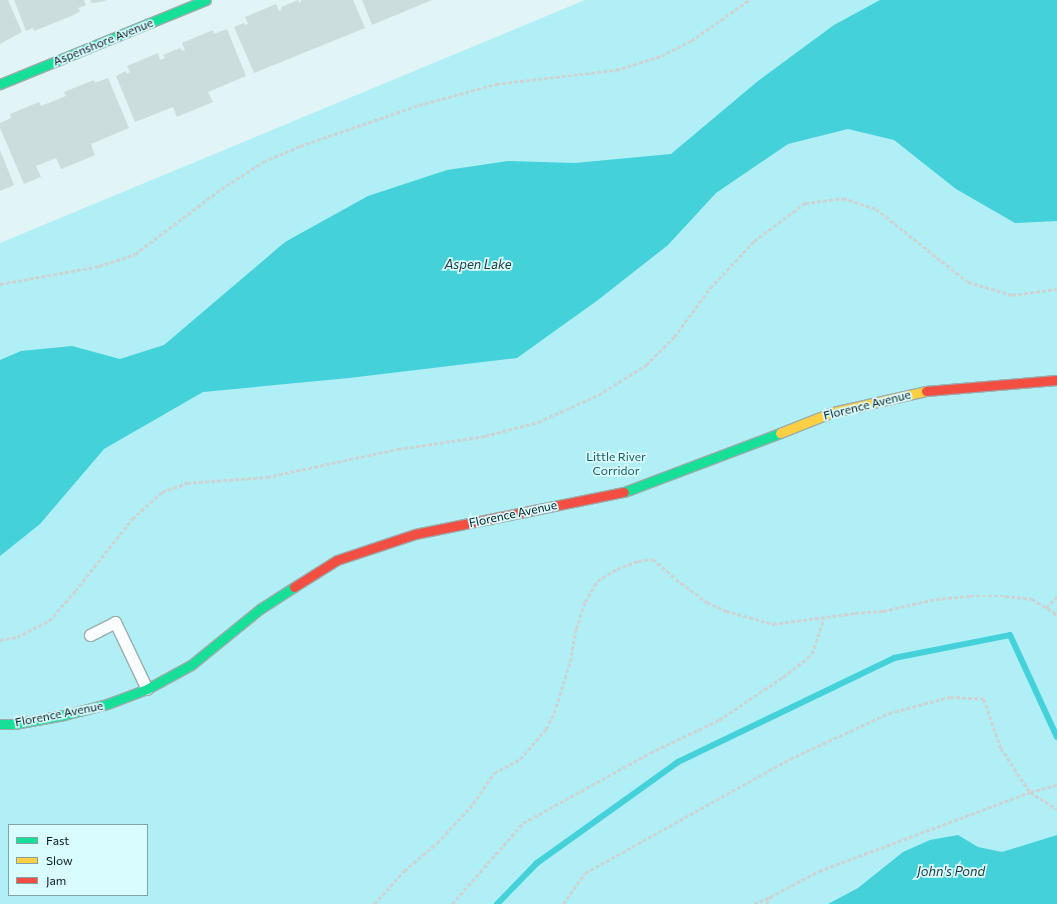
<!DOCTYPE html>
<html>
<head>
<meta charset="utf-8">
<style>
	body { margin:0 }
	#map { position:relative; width:1057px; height:904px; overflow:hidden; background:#e1f4f6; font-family:Commissioner,sans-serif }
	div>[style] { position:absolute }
	.green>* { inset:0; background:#b0eff5 }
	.water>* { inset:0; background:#44d1da }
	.stream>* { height:6px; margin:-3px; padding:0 3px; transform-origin:3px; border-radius:3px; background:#44d1da }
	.building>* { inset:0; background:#ccddde }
	.path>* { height:2.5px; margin-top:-1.25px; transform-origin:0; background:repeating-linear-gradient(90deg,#cdd3d3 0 4px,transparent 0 6px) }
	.roads { filter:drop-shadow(1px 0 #9cacad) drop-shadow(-1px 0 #9cacad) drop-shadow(0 1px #9cacad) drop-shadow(0 -1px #9cacad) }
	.lane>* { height:11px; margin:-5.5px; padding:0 5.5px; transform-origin:5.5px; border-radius:5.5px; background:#fafdfe }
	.fast>* { height:9px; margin:-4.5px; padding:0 4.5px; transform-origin:4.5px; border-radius:4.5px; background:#16e098 }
	.slow>* { height:9px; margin:-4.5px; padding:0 4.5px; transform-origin:4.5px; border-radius:4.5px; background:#ffcf43 }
	.jam>* { height:9px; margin:-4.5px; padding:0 4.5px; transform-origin:4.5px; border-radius:4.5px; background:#f24e42 }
	span { translate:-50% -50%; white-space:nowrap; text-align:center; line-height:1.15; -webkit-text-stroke:3.5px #d8fcff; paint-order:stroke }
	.street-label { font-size:12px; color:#091a1c }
	.park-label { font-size:12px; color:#19595e }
	.water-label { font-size:13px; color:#213a3c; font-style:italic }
	.legend { position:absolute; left:8px; top:824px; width:140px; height:72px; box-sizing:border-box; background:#d8fcff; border:1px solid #85a2a4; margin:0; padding:5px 7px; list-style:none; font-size:12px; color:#091a1c }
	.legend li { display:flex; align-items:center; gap:8px; height:20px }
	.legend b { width:20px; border:1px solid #85a2a4 }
</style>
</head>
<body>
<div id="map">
	<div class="green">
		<i style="clip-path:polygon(evenodd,585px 0,1057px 0,1057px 904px,0 904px,0 243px,585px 0,9px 825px,147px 825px,147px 895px,9px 895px,9px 825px)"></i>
	</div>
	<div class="water">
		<i style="clip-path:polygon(880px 0,1057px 0,1057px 221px,1015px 223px,956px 189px,894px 140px,848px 129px,788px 144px,716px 193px,668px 245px,598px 300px,517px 358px,349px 378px,203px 392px,104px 449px,40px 524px,0 556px,0 360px,21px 351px,72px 346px,120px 359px,164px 345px,285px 242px,368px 196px,447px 170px,508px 161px,575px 163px,671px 154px,758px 81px,834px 25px)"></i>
		<i style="clip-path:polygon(958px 835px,978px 847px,1002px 852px,1057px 835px,1057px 904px,828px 904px,858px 888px,903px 852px,930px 840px)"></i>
	</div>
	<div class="stream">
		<i style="left:497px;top:904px;width:57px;rotate:-45.7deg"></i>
		<i style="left:537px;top:863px;width:173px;rotate:-35.6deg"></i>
		<i style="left:678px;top:762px;width:240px;rotate:-25.7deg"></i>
		<i style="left:894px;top:658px;width:118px;rotate:-11.2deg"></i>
		<i style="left:1010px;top:635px;width:112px;rotate:65.3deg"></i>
	</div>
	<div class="building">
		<i style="clip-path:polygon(0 0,8px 0,22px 32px,0 44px)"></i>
		<i style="clip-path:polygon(14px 0,84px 0,86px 5px,78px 8px,80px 11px,74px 15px,34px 31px,33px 28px,26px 31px)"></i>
		<i style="clip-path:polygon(90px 0,105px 0,106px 1px,92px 3px)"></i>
		<i style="clip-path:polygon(298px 0,299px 3px,302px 0,353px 0,365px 28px,254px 73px,234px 27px,244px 23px,245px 25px,248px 24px,245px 17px,276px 4px,279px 11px,282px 10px,281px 7px)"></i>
		<i style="clip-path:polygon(362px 0,432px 0,372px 25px)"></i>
		<i style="clip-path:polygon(227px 29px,246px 76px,208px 92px,213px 102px,177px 117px,173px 107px,135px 122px,116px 76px,126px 71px,127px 74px,130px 72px,127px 66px,158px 53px,160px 60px,165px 58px,163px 55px,180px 48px,182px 51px,185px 50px,182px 43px,213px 30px,214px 34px)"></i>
		<i style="clip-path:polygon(108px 78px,129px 128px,91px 144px,95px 155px,79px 162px,61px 169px,56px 158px,36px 166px,41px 177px,24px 184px,0 128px,0 123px,11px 118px,10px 114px,39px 102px,41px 106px,66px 96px,64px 92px,94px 80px,95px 83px)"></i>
		<i style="clip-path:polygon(0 150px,14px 185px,0 191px)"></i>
	</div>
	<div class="path">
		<i style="left:0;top:284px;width:101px;rotate:-10.3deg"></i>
		<i style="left:99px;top:266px;width:38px;rotate:-18deg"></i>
		<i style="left:135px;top:254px;width:108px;rotate:-37.1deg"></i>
		<i style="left:221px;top:189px;width:50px;rotate:-32.7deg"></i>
		<i style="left:263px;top:162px;width:40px;rotate:-23.4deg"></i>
		<i style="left:300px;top:146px;width:126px;rotate:-19deg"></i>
		<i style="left:419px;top:105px;width:80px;rotate:-15.3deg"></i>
		<i style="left:496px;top:84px;width:121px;rotate:-6.7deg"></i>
		<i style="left:616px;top:70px;width:47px;rotate:-17.3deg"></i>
		<i style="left:661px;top:56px;width:34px;rotate:-27deg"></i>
		<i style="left:691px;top:41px;width:71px;rotate:-35.3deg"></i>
		<i style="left:1046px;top:608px;width:16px;rotate:-47deg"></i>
		<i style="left:0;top:640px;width:17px;rotate:-10deg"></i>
		<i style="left:17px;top:637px;width:36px;rotate:-27deg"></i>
		<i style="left:49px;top:621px;width:40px;rotate:-49deg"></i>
		<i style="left:75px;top:591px;width:92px;rotate:-51.6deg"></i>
		<i style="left:132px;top:519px;width:40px;rotate:-42deg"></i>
		<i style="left:162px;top:492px;width:27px;rotate:-20deg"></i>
		<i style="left:187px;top:483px;width:80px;rotate:-4.3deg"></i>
		<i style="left:267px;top:477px;width:134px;rotate:-12.1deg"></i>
		<i style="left:398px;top:449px;width:88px;rotate:-8.5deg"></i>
		<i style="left:485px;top:436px;width:55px;rotate:-14.8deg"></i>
		<i style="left:538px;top:422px;width:66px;rotate:-24.2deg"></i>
		<i style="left:598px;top:395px;width:57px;rotate:-32deg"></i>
		<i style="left:646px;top:365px;width:40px;rotate:-45deg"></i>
		<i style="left:674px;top:337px;width:61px;rotate:-53.7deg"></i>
		<i style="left:710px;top:288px;width:64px;rotate:-46.9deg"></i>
		<i style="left:754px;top:241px;width:64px;rotate:-36.7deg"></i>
		<i style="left:805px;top:203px;width:38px;rotate:-7deg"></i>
		<i style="left:843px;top:198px;width:35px;rotate:18deg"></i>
		<i style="left:876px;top:209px;width:117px;rotate:38.4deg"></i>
		<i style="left:968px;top:282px;width:46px;rotate:16.5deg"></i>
		<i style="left:1012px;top:295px;width:45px;rotate:-7.6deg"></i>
		<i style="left:374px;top:904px;width:45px;rotate:-47.7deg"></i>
		<i style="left:404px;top:871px;width:43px;rotate:-40.3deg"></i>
		<i style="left:437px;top:843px;width:53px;rotate:-47.3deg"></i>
		<i style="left:473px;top:804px;width:37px;rotate:-56deg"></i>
		<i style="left:494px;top:773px;width:30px;rotate:-28deg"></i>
		<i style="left:520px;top:759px;width:40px;rotate:-49deg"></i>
		<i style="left:546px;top:729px;width:18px;rotate:-63deg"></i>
		<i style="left:554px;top:713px;width:53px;rotate:-72.6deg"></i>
		<i style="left:570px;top:662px;width:34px;rotate:-80deg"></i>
		<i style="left:576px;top:629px;width:28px;rotate:-72deg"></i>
		<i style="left:585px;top:602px;width:24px;rotate:-60deg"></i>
		<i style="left:597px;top:581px;width:23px;rotate:-31deg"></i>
		<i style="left:617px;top:569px;width:22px;rotate:-21deg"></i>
		<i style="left:638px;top:561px;width:15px;rotate:-8deg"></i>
		<i style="left:653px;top:559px;width:30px;rotate:41deg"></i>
		<i style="left:676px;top:579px;width:39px;rotate:37deg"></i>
		<i style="left:707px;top:602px;width:21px;rotate:25deg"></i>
		<i style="left:726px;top:611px;width:49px;rotate:15.5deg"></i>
		<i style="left:773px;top:624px;width:83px;rotate:-7.6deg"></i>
		<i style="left:855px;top:613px;width:28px;rotate:-4deg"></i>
		<i style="left:883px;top:611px;width:54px;rotate:-12.8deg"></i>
		<i style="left:936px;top:599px;width:34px;rotate:-5deg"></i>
		<i style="left:970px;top:596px;width:35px"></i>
		<i style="left:1005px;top:596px;width:27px;rotate:6deg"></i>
		<i style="left:1032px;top:599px;width:26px;rotate:31deg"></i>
		<i style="left:1054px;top:612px;width:6px;rotate:59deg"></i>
		<i style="left:452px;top:904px;width:108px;rotate:-48.8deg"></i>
		<i style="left:523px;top:823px;width:145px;rotate:-28.9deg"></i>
		<i style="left:650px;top:753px;width:76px;rotate:-25.6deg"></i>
		<i style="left:719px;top:720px;width:77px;rotate:-33.9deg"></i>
		<i style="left:783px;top:677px;width:37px;rotate:-38deg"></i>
		<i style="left:812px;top:654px;width:38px;rotate:-72deg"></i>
		<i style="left:563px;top:904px;width:38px;rotate:-55deg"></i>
		<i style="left:585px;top:873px;width:235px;rotate:-29.1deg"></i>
		<i style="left:790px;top:759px;width:109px;rotate:-24.9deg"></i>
		<i style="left:889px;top:713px;width:63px;rotate:-14.7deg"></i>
		<i style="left:950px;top:697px;width:34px;rotate:3deg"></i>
		<i style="left:984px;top:699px;width:52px;rotate:70.9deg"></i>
		<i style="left:1001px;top:748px;width:53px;rotate:56.6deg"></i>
		<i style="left:1030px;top:792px;width:32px;rotate:32deg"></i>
		<i style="left:754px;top:904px;width:17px;rotate:-24deg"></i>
		<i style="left:766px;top:904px;width:8px;rotate:-60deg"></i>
		<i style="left:770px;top:897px;width:55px;rotate:-28deg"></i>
		<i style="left:819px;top:871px;width:225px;rotate:-20.5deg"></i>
		<i style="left:1030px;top:792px;width:28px;rotate:-15deg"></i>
	</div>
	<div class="roads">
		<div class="lane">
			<i style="left:90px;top:635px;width:28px;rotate:-27deg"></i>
			<i style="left:115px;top:622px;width:74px;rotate:64.5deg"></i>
		</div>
		<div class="fast">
			<i style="left:0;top:84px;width:222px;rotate:-22.2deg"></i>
			<i style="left:624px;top:492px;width:167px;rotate:-20.7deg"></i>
			<i style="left:0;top:724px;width:14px"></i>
			<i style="left:14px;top:724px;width:51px;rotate:-10.2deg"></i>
			<i style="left:64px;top:715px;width:44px;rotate:-14.3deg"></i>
			<i style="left:107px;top:704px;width:43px;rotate:-20.6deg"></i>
			<i style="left:147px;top:689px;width:50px;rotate:-28.6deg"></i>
			<i style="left:191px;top:665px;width:89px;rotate:-39.1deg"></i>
			<i style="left:260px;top:609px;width:40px;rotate:-32.9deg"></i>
		</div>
		<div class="slow">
			<i style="left:780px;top:433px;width:57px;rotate:-21.6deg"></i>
			<i style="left:833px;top:412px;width:95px;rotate:-12.7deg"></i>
		</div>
		<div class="jam">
			<i style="left:926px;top:391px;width:131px;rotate:-4.8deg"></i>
			<i style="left:294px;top:587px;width:51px;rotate:-32.1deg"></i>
			<i style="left:337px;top:560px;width:82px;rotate:-18.4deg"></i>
			<i style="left:415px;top:534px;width:213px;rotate:-11.4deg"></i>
		</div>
	</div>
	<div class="street-label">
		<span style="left:103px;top:42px;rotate:-22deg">Aspenshore Avenue</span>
		<span style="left:867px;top:405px;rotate:-14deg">Florence Avenue</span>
		<span style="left:513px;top:514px;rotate:-12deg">Florence Avenue</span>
		<span style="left:59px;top:714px;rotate:-11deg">Florence Avenue</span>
	</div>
	<div class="park-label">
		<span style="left:616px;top:464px">Little River<br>Corridor</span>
	</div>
	<div class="water-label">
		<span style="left:478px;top:264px">Aspen Lake</span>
		<span style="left:951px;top:871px">John's Pond</span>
	</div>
	<ul class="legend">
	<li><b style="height:5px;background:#16e098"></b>Fast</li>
	<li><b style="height:5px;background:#ffcf43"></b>Slow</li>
	<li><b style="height:5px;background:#f24e42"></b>Jam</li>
	</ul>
</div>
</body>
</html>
